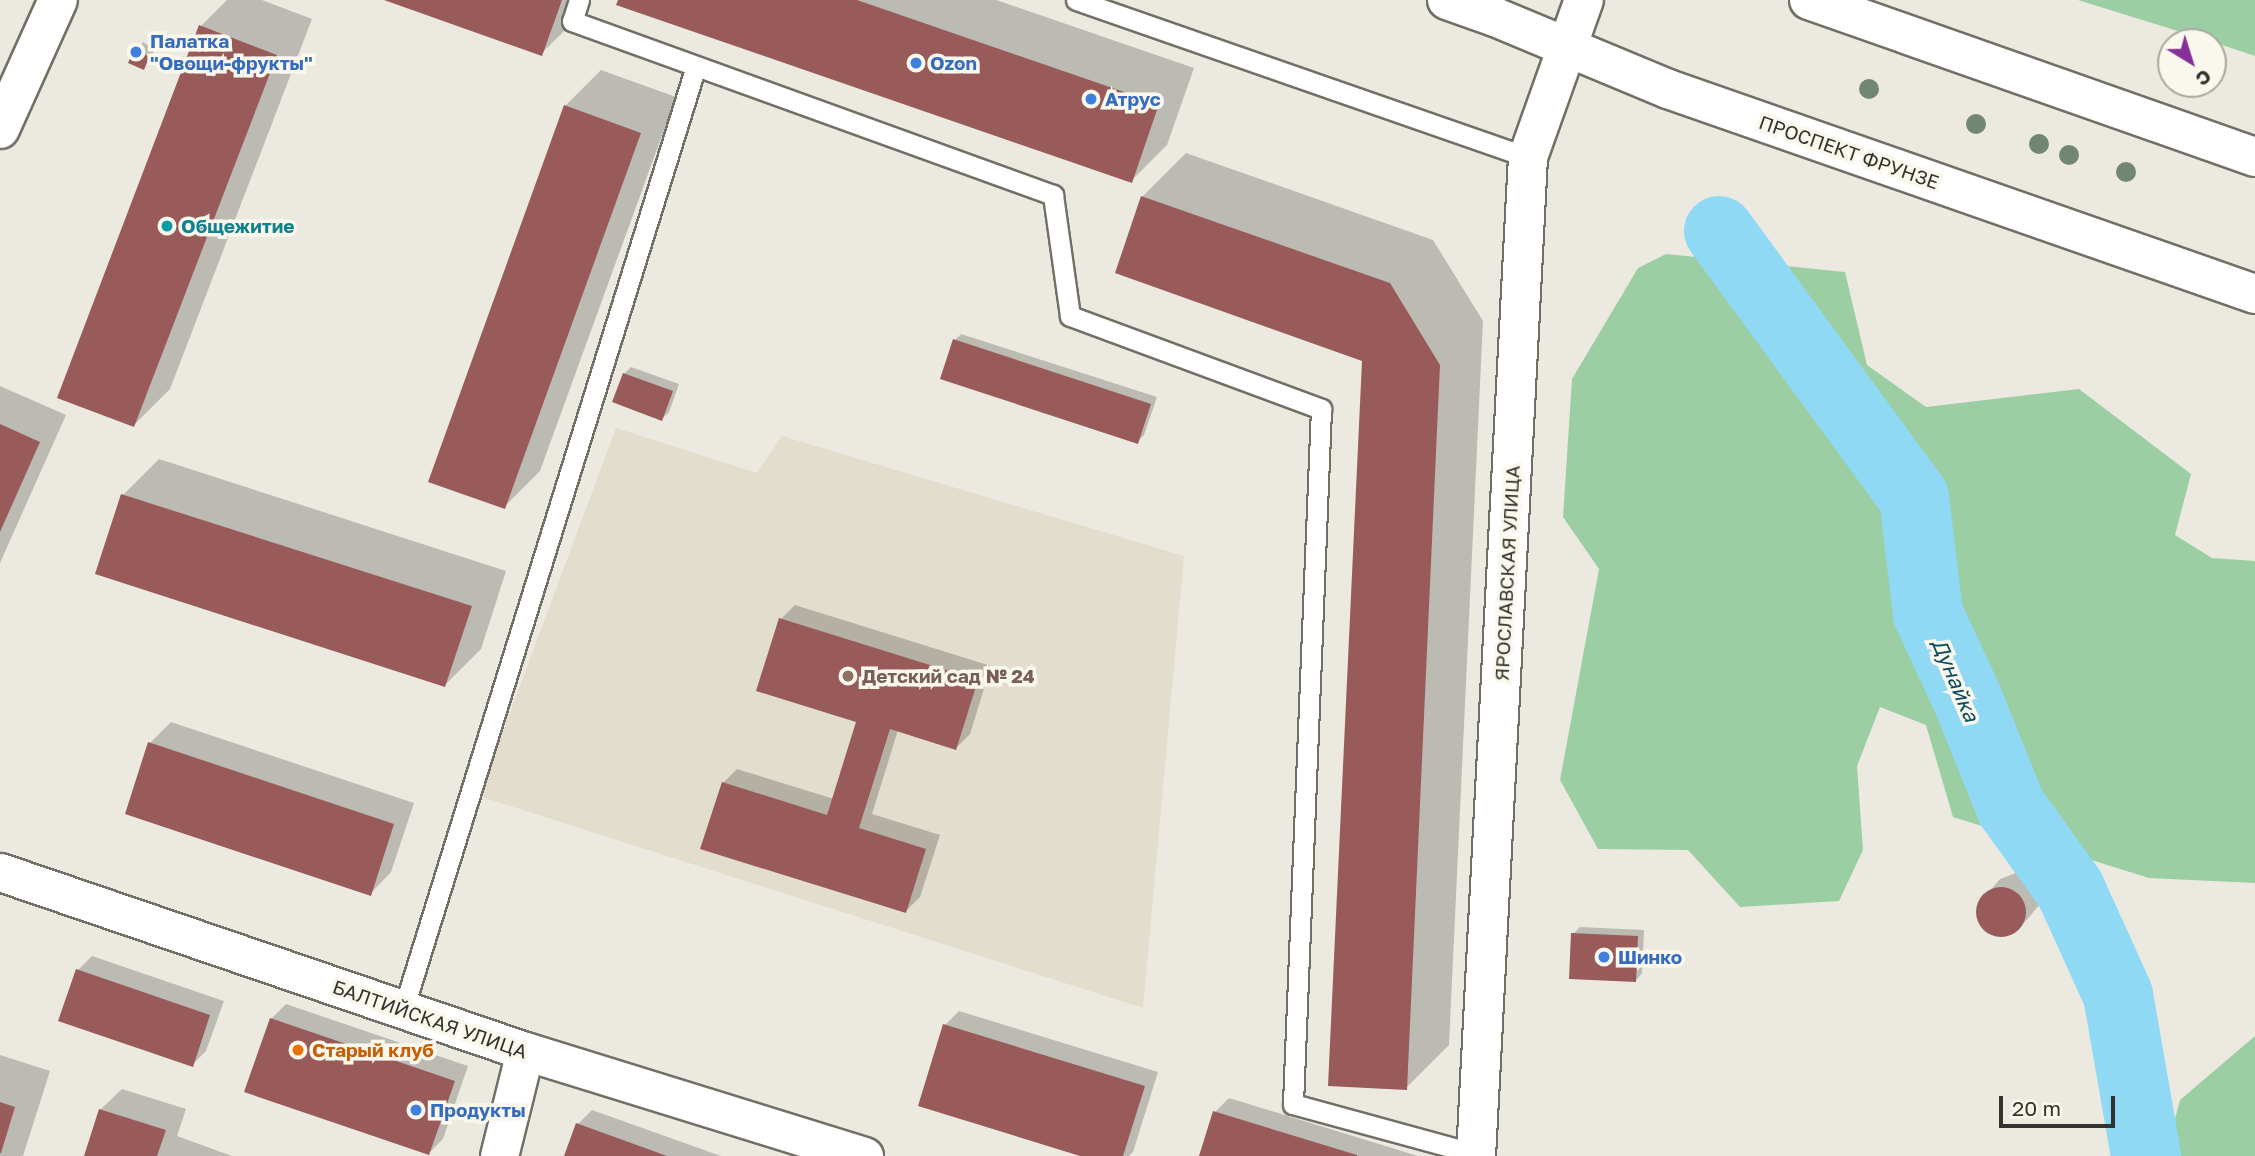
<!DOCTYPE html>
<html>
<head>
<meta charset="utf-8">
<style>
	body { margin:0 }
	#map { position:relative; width:2255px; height:1156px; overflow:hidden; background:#eceae0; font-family:"Golos Text",sans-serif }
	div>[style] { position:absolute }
	.built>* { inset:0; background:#e2ddcc }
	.green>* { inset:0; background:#9ccea3 }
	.shadow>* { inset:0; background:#0003 }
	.river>* { height:70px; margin:-35px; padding:0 35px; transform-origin:35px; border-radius:35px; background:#90d9f4 }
	.building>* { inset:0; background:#995b5a }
	.round { border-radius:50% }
	.roads { filter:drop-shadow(2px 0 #716f66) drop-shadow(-2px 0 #716f66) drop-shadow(0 2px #716f66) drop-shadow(0 -2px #716f66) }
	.service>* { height:19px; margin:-9.5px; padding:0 9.5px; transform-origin:9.5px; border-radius:9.5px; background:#fff }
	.minor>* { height:37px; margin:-18.5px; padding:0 18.5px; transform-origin:18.5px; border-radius:18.5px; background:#fff }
	.tertiary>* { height:38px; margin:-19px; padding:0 19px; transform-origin:19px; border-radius:19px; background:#fff }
	.secondary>* { height:38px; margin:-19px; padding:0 19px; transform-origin:19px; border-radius:19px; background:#fff }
	.trees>* { width:20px; height:20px; margin:-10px; border-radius:50%; background:#728773 }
	.dots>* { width:19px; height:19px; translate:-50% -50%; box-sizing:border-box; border:4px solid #faf7ed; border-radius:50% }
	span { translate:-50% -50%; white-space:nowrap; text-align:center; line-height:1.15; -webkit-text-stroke:7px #faf7ed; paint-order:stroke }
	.shop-label { font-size:19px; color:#366cbe; font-weight:700 }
	.left { translate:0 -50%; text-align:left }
	.street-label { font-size:19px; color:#33322e }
	.culture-label { font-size:19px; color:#0d838f; font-weight:700 }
	.education-label { font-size:19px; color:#785e54; font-weight:700 }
	.food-label { font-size:19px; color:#c56008; font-weight:700 }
	.water-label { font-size:21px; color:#0b4b5d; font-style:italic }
	.north { position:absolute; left:2157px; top:28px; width:70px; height:70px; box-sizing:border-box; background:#faf7ed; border:2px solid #aaa8a1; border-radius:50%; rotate:142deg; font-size:19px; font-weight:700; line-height:28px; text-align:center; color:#33322e }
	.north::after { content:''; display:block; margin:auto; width:24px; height:32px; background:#862e9a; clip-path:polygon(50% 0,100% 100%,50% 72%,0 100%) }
	.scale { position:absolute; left:1999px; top:1096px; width:116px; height:32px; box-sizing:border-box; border:4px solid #33322e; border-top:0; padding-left:9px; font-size:21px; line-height:24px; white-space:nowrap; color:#33322e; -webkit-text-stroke:5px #faf7ed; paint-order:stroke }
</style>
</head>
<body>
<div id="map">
	<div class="built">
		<i style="clip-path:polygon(616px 428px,757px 473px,782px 436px,1184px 556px,1143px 1008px,479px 796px)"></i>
	</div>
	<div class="green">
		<i style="clip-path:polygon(2078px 0,2255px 0,2255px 56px,2213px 42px)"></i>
		<i style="clip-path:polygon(1666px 254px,1845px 272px,1867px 365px,1926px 407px,2079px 389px,2191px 474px,2175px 535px,2212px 558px,2255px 561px,2255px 883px,2149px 878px,1953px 817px,1926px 725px,1880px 707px,1857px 766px,1863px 850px,1839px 901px,1740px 907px,1688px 850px,1598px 849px,1560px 780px,1599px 569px,1563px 517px,1572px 379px,1638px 268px)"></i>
		<i style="clip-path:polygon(2255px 1036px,2255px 1156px,2165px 1156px,2180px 1100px)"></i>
	</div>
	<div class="shadow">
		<i style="clip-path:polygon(227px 0,262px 0,312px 19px,170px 389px,134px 425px,201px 26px)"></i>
		<i style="clip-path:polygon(388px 0,584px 0,577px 18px,541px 54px)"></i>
		<i style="clip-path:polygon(620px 0,996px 0,1194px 68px,1167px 145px,1131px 181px)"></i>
		<i style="clip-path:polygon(143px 42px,155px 50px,144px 68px,130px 62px)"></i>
		<i style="clip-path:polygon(601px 70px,676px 97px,540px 471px,504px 507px,565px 106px)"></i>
		<i style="clip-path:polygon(1186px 153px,1433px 240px,1483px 321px,1449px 1045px,1406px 1088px,1364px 360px,1117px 271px,1143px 196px)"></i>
		<i style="clip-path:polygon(961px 334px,1157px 397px,1144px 435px,1137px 442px,955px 340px)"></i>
		<i style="clip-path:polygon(631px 367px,679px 384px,669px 412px,662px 419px,624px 374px)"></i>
		<i style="clip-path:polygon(0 386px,66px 415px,0 563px)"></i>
		<i style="clip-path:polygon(159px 459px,506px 571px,481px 649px,445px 685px,123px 495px)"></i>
		<i style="clip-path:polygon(795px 605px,991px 666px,970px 734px,956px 748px,898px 730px,872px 814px,940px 835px,920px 897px,906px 911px,723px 783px,737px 769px,834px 799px,858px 720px,781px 619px)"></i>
		<i style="clip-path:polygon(171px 722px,414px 803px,391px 872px,370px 894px,150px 743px)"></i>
		<i style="clip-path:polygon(2016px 873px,2024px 874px,2037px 883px,2040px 904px,2019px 929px,2008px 935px,1996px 936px,1988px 932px,1978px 919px,1978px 905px,2000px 879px)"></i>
		<i style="clip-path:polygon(1580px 927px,1644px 930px,1642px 973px,1636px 980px,1573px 934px)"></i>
		<i style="clip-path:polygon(92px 956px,224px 1001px,206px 1051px,192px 1065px,78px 970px)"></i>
		<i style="clip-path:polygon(286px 1004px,468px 1066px,443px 1139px,429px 1153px,271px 1019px)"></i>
		<i style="clip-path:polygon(959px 1011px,1158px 1072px,1133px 1152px,1129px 1156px,1086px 1156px,945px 1025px)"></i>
		<i style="clip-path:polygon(0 1055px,50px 1071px,23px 1156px,0 1156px)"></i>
		<i style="clip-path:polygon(122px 1089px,186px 1109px,177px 1136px,232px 1156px,86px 1156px,100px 1110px)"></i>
		<i style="clip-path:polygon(1229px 1098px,1418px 1156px,1201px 1156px,1215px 1112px)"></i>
		<i style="clip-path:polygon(592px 1110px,721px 1156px,566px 1156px,578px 1124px)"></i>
	</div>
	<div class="river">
		<i style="left:1719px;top:231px;width:330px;rotate:53.8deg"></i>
		<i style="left:1914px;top:497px;width:118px;rotate:83.2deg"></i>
		<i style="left:1928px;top:614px;width:93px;rotate:65.1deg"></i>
		<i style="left:1967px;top:698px;width:118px;rotate:68deg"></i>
		<i style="left:2011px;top:807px;width:101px;rotate:54.3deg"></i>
		<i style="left:2070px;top:889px;width:116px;rotate:65.6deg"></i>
		<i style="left:2118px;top:995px;width:163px;rotate:80.1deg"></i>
	</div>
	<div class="building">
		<i style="clip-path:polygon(384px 0,562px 0,542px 56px)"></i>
		<i style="clip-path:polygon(618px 0,857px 0,1159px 104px,1132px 183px,616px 5px)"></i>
		<i style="clip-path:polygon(199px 25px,277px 55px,134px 427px,57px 398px)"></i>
		<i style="clip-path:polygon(135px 48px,149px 57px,144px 70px,128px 63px)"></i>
		<i style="clip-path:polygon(564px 105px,641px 133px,505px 509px,428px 482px)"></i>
		<i style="clip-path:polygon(1141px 196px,1390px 283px,1440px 365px,1407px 1090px,1328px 1086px,1362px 361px,1115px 273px)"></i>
		<i style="clip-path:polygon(953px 339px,1151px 404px,1138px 444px,940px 379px)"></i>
		<i style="clip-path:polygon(623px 373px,673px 391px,662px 421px,612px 402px)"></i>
		<i style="clip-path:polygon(0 424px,40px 442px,0 532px)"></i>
		<i style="clip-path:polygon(121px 494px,472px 606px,445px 687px,95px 574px)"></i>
		<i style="clip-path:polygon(779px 618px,978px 680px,956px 750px,890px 729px,859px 828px,926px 849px,906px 913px,700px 849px,722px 782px,827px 815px,856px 722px,756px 691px)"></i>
		<i style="clip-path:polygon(148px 742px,394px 824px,371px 896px,125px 814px)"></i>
		<i class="round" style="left:1976px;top:887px;width:50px;height:50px"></i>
		<i style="clip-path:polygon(1571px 933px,1638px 936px,1636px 982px,1569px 979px)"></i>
		<i style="clip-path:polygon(76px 969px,210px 1015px,193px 1067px,58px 1021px)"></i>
		<i style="clip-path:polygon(270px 1018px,455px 1081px,429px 1155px,244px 1092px)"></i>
		<i style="clip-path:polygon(943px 1024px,1145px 1086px,1123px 1156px,1080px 1156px,918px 1106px)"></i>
		<i style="clip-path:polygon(0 1102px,15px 1107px,1px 1153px,0 1153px)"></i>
		<i style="clip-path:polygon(99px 1109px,166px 1130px,157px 1156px,84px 1156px)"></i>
		<i style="clip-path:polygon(1213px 1111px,1357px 1155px,1357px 1156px,1199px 1156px)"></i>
		<i style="clip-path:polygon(576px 1123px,667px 1156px,564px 1156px)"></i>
	</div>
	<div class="roads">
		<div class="service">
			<i style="left:579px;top:0;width:22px;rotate:108deg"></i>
			<i style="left:572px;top:21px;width:512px;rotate:19.89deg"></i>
			<i style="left:1053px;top:195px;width:122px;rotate:82deg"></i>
			<i style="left:1070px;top:316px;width:268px;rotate:20.3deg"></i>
			<i style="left:1321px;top:409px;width:696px;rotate:92.31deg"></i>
			<i style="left:1293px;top:1104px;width:190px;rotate:15.3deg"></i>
			<i style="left:1076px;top:0;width:478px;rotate:19.2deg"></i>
			<i style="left:403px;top:1010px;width:988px;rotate:-72.76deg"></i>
		</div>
		<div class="minor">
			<i style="left:0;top:872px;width:555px;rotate:18.83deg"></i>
			<i style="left:525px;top:1051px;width:355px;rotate:17.2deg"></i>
			<i style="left:499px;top:1156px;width:108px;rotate:-76.1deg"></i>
		</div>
		<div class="tertiary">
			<i style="left:0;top:129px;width:141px;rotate:-65.8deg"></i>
			<i style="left:1476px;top:1156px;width:1000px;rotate:-87.02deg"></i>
			<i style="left:1528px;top:157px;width:167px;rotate:-70.4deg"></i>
		</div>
		<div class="secondary">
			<i style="left:1447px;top:0;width:51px;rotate:19.5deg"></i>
			<i style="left:1495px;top:17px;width:187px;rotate:22.6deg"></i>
			<i style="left:1668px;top:89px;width:622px;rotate:19.25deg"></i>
			<i style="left:1809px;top:0;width:473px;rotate:19.4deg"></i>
		</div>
	</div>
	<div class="trees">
		<i style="left:1869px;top:89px"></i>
		<i style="left:1976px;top:124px"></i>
		<i style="left:2039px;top:144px"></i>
		<i style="left:2069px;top:155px"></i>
		<i style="left:2126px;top:172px"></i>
	</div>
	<div class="dots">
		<i style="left:136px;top:52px;background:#3f7fe0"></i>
		<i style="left:916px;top:63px;background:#3f7fe0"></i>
		<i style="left:1091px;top:99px;background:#3f7fe0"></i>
		<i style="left:167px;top:226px;background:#0f9aa8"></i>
		<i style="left:848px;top:676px;background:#8d6e63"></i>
		<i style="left:1604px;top:957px;background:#3f7fe0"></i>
		<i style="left:298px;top:1050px;background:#e8710a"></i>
		<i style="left:416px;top:1110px;background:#3f7fe0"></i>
	</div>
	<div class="shop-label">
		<span class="left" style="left:150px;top:52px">Палатка<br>"Овощи-фрукты"</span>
		<span class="left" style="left:930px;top:63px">Ozon</span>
		<span class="left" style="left:1105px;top:99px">Атрус</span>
		<span class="left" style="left:1618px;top:957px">Шинко</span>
		<span class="left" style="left:430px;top:1110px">Продукты</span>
	</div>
	<div class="street-label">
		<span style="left:1849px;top:152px;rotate:19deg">ПРОСПЕКТ ФРУНЗЕ</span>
		<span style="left:1507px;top:573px;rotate:-87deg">ЯРОСЛАВСКАЯ УЛИЦА</span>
		<span style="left:430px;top:1019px;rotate:19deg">БАЛТИЙСКАЯ УЛИЦА</span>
	</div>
	<div class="culture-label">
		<span class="left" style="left:181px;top:226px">Общежитие</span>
	</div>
	<div class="education-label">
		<span class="left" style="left:862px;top:676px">Детский сад № 24</span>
	</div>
	<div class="food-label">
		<span class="left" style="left:312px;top:1050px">Старый клуб</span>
	</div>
	<div class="water-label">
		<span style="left:1956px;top:680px;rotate:67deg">Дунайка</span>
	</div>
	<div class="north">С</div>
	<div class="scale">20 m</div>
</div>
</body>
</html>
